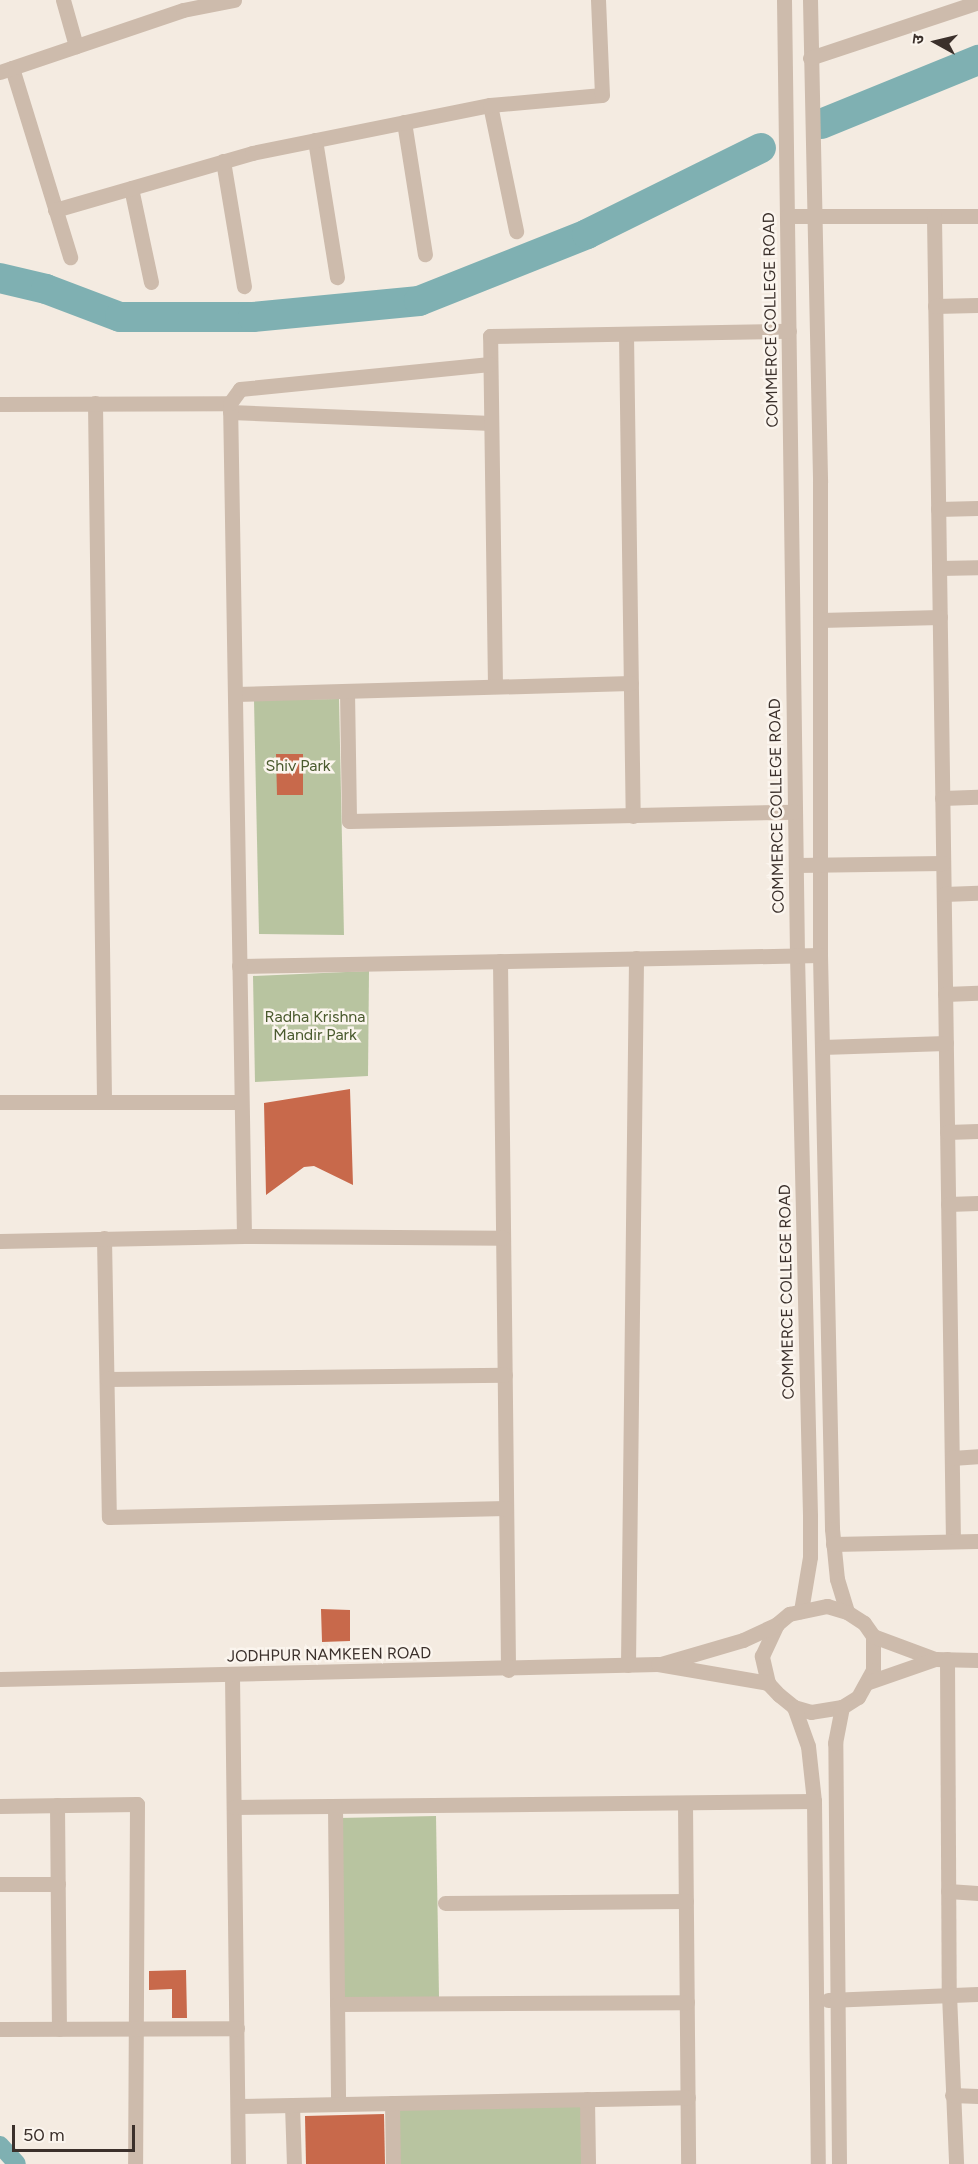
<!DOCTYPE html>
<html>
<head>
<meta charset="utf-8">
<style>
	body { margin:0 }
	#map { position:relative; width:978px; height:2164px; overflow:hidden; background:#f4ebe1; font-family:Figtree,"Noto Sans Devanagari",sans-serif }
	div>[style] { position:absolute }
	.green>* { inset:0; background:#b8c4a0 }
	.canal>* { height:18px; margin:-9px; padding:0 9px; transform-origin:9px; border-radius:9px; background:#7fb0b2 }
	.river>* { height:30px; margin:-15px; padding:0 15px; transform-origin:15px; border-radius:15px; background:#7fb0b2 }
	.building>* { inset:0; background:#c8694b }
	.minor>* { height:15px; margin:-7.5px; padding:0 7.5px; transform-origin:7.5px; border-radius:7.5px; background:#cdbbac }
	span { translate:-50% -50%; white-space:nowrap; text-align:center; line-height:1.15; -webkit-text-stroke:5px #fbf5ee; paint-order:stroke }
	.street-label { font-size:16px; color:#3b302b }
	.park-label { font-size:16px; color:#4a5a2e }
	.north { position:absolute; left:906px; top:12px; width:60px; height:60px; -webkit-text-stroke:4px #fbf5ee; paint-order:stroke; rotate:278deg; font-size:16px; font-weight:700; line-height:24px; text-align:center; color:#3b302b }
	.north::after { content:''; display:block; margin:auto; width:21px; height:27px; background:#3b302b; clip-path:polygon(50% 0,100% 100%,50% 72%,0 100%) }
	.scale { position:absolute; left:12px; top:2125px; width:123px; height:27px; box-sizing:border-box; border:3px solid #3b302b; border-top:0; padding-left:8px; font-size:18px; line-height:21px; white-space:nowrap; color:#3b302b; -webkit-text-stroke:4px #fbf5ee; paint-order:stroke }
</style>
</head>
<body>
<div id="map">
	<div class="green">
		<i style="clip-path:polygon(339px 699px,344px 935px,259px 934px,254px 700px)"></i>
		<i style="clip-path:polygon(369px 971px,368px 1076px,255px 1082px,253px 976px)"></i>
		<i style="clip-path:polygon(436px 1816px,439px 1997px,342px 1998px,339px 1818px)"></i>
		<i style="clip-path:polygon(583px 2105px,584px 2164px,398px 2164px,396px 2109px)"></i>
	</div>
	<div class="canal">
		<i style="left:0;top:2145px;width:25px;rotate:48deg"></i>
	</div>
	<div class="river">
		<i style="left:821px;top:124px;width:170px;rotate:-22.2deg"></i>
		<i style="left:0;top:278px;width:47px;rotate:13.4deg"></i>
		<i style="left:46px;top:289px;width:79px;rotate:20.7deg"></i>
		<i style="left:120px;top:317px;width:133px"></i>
		<i style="left:253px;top:317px;width:167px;rotate:-5.5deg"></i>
		<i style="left:419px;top:301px;width:181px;rotate:-21.7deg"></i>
		<i style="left:587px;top:234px;width:194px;rotate:-26.3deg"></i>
	</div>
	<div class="building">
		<i style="clip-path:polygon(276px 754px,303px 754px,303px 795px,277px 795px)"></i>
		<i style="clip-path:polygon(350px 1089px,353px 1185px,314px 1166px,304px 1167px,266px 1195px,264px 1103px)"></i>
		<i style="clip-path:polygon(321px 1609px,350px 1610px,350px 1641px,322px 1642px)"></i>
		<i style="clip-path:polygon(186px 1970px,187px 2018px,172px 2018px,172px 1989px,149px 1990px,149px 1971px)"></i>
		<i style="clip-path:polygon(384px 2114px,385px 2164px,306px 2164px,305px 2116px)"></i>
	</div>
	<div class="minor">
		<i style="left:63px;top:0;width:48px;rotate:74.2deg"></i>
		<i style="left:784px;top:0;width:955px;rotate:89.22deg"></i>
		<i style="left:797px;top:955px;width:561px;rotate:88.67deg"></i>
		<i style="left:810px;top:1516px;width:41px;rotate:90deg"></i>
		<i style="left:810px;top:1557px;width:55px;rotate:99.5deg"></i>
		<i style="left:810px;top:0;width:482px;rotate:88.8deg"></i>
		<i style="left:820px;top:482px;width:473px;rotate:90deg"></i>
		<i style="left:820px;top:955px;width:574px;rotate:88.8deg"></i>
		<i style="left:832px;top:1529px;width:50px;rotate:84.3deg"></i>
		<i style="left:837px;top:1579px;width:34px;rotate:73deg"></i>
		<i style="left:810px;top:58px;width:177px;rotate:-18.4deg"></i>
		<i style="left:12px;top:68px;width:198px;rotate:72.9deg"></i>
		<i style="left:0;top:72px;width:193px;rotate:-18.7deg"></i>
		<i style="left:183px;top:10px;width:52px;rotate:-11.1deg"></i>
		<i style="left:490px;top:105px;width:129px;rotate:78.3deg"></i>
		<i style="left:404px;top:122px;width:134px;rotate:81deg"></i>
		<i style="left:315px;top:140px;width:139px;rotate:80.9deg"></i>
		<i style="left:223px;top:161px;width:127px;rotate:80.5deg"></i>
		<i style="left:131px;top:188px;width:96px;rotate:78deg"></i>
		<i style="left:55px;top:210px;width:205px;rotate:-16.1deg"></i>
		<i style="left:252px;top:153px;width:243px;rotate:-11.4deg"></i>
		<i style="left:490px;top:105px;width:112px;rotate:-5.1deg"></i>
		<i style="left:602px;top:95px;width:95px;rotate:-92.4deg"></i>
		<i style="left:787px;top:216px;width:191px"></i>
		<i style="left:934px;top:216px;width:1325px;rotate:89.18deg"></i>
		<i style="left:935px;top:306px;width:43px;rotate:-1.3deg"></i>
		<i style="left:626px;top:334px;width:482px;rotate:89.2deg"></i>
		<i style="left:95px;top:403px;width:699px;rotate:89.26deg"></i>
		<i style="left:0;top:404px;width:230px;rotate:-0.2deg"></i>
		<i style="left:230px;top:412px;width:261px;rotate:2.4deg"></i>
		<i style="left:938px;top:509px;width:40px;rotate:-1.4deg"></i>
		<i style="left:939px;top:568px;width:39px;rotate:-1deg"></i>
		<i style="left:820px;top:620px;width:120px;rotate:-1.4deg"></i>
		<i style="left:495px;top:686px;width:350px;rotate:-90.8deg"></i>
		<i style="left:490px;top:336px;width:299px;rotate:-1deg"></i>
		<i style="left:347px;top:691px;width:130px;rotate:89.1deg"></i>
		<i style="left:349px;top:821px;width:446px;rotate:-1.2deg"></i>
		<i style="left:235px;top:694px;width:396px;rotate:-1.6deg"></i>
		<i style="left:942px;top:798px;width:36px;rotate:-2deg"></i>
		<i style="left:796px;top:865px;width:147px;rotate:-0.8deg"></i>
		<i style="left:944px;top:894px;width:34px;rotate:-2deg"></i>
		<i style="left:500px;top:961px;width:709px;rotate:89.35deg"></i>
		<i style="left:239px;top:966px;width:581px;rotate:-1.08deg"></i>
		<i style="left:945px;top:994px;width:33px;rotate:-2deg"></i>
		<i style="left:822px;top:1047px;width:124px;rotate:-1.8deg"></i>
		<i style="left:0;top:1102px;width:241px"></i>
		<i style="left:947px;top:1132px;width:31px;rotate:-2deg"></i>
		<i style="left:948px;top:1204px;width:30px;rotate:-2deg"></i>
		<i style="left:244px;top:1236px;width:833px;rotate:-90.96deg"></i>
		<i style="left:230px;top:403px;width:17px;rotate:-54deg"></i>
		<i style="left:240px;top:389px;width:251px;rotate:-5.7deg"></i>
		<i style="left:104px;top:1238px;width:279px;rotate:89deg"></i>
		<i style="left:109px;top:1517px;width:397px;rotate:-1.3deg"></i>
		<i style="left:0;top:1241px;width:244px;rotate:-1.2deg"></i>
		<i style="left:244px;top:1236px;width:259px;rotate:0.4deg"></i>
		<i style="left:107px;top:1379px;width:398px;rotate:-0.6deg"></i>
		<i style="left:952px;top:1458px;width:26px;rotate:-4deg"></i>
		<i style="left:833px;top:1544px;width:145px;rotate:-1.2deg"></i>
		<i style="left:827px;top:1606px;width:21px;rotate:17deg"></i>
		<i style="left:847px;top:1612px;width:20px;rotate:33deg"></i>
		<i style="left:864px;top:1623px;width:16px;rotate:55deg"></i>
		<i style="left:873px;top:1636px;width:34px;rotate:90deg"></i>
		<i style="left:873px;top:1670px;width:31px;rotate:119deg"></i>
		<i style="left:858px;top:1697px;width:19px;rotate:148deg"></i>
		<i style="left:842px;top:1707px;width:31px;rotate:171deg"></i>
		<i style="left:811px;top:1712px;width:18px;rotate:-164deg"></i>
		<i style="left:794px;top:1707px;width:19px;rotate:-141deg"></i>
		<i style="left:779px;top:1695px;width:16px;rotate:-133deg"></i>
		<i style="left:768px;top:1683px;width:28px;rotate:-103deg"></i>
		<i style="left:762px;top:1656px;width:35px;rotate:-65deg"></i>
		<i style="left:777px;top:1624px;width:16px;rotate:-40deg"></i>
		<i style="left:789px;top:1614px;width:39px;rotate:-12deg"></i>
		<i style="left:873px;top:1636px;width:66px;rotate:20.4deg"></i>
		<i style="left:935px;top:1659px;width:43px;rotate:1.3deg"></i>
		<i style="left:947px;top:1659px;width:335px;rotate:89.7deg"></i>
		<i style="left:949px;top:1994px;width:170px;rotate:87.6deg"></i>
		<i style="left:661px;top:1664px;width:85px;rotate:-16.3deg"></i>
		<i style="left:743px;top:1640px;width:38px;rotate:-25deg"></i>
		<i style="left:628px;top:1665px;width:707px;rotate:-89.35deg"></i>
		<i style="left:232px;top:1675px;width:489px;rotate:89.3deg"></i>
		<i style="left:0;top:1679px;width:658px;rotate:-1.31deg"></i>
		<i style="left:658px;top:1664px;width:112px;rotate:9.8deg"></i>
		<i style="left:869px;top:1682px;width:70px;rotate:-19.2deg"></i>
		<i style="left:794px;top:1707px;width:41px;rotate:70.3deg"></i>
		<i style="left:808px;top:1746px;width:55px;rotate:83.8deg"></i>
		<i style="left:814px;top:1801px;width:363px;rotate:89.4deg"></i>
		<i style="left:685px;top:1804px;width:360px;rotate:89.5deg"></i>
		<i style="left:57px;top:1805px;width:224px;rotate:89.5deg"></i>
		<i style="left:0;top:1806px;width:137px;rotate:-0.8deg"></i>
		<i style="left:137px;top:1804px;width:360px;rotate:90.3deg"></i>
		<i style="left:234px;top:1807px;width:580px;rotate:-0.59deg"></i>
		<i style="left:335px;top:1807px;width:297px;rotate:89.4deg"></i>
		<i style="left:0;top:1884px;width:58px"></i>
		<i style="left:948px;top:1891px;width:30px;rotate:4deg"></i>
		<i style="left:445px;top:1903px;width:241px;rotate:-0.5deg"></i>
		<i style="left:828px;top:2000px;width:150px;rotate:-2.3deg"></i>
		<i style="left:337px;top:2004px;width:350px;rotate:-0.3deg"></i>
		<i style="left:0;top:2029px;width:237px;rotate:-0.2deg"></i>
		<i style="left:952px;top:2095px;width:26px;rotate:2deg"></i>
		<i style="left:587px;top:2099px;width:65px;rotate:89.1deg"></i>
		<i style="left:392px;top:2103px;width:61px;rotate:89.1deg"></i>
		<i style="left:292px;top:2105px;width:59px;rotate:88.1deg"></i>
		<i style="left:238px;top:2106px;width:450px;rotate:-1.1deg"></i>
		<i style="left:839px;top:2164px;width:421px;rotate:-90.5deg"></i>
		<i style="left:835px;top:1743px;width:37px;rotate:-79deg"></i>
	</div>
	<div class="street-label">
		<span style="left:771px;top:320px;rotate:-91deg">COMMERCE COLLEGE ROAD</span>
		<span style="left:777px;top:806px;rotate:-91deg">COMMERCE COLLEGE ROAD</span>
		<span style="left:787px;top:1292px;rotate:-91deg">COMMERCE COLLEGE ROAD</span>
		<span style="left:329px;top:1655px;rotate:-1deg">JODHPUR NAMKEEN ROAD</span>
	</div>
	<div class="park-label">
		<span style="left:298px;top:766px">Shiv Park</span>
		<span style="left:315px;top:1026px">Radha Krishna<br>Mandir Park</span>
	</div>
	<div class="north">उ</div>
	<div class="scale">50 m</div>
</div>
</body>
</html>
